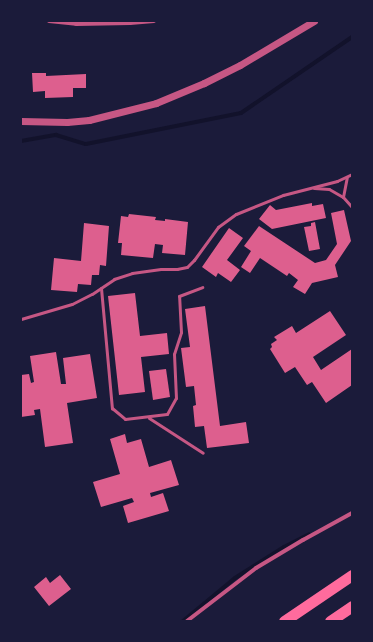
<!DOCTYPE html>
<html>
<head>
<meta charset="utf-8">
<style>
	body { margin:0 }
	#map { position:relative; width:373px; height:642px; overflow:hidden; background:#1b1b3a; font-family:Roboto,sans-serif }
	div>[style] { position:absolute }
	.stream>* { height:4px; margin:-2px; padding:0 2px; transform-origin:2px; border-radius:2px; background:#12122b }
	.building>* { inset:0; background:#dd5f8e }
	.service>* { height:3px; margin:-1.5px; padding:0 1.5px; transform-origin:1.5px; border-radius:1.5px; background:#c65784 }
	.minor>* { height:4px; margin:-2px; padding:0 2px; transform-origin:2px; border-radius:2px; background:#c65784 }
	.tertiary>* { height:7px; margin:-3.5px; padding:0 3.5px; transform-origin:3.5px; border-radius:3.5px; background:#c65784 }
	.motorway>* { height:11px; margin:-5.5px; padding:0 5.5px; transform-origin:5.5px; border-radius:5.5px; background:#ff6b9d }
	span { translate:-50% -50%; white-space:nowrap; text-align:center; line-height:1.15; -webkit-text-stroke:3px #1b1b3a; paint-order:stroke }
	.frame { position:absolute; inset:0; border:22px solid #1b1b3a; pointer-events:none }
</style>
</head>
<body>
<div id="map">
	<div class="stream">
		<i style="left:21px;top:141px;width:36px;rotate:-10deg"></i>
		<i style="left:56px;top:135px;width:31px;rotate:17deg"></i>
		<i style="left:86px;top:144px;width:158px;rotate:-11.3deg"></i>
		<i style="left:241px;top:113px;width:135px;rotate:-34.4deg"></i>
		<i style="left:183px;top:621px;width:67px;rotate:-39.6deg"></i>
		<i style="left:235px;top:578px;width:58px;rotate:-32.3deg"></i>
		<i style="left:284px;top:547px;width:28px;rotate:-27deg"></i>
	</div>
	<div class="building">
		<i style="clip-path:polygon(32px 73px,46px 73px,46px 76px,86px 74px,86px 88px,73px 88px,73px 97px,45px 98px,45px 91px,33px 92px)"></i>
		<i style="clip-path:polygon(312px 203px,312px 206px,323px 204px,326px 218px,272px 229px,259px 219px,270px 205px,276px 210px)"></i>
		<i style="clip-path:polygon(344px 210px,351px 241px,335px 265px,338px 277px,312px 283px,305px 294px,293px 287px,298px 280px,289px 273px,287px 276px,260px 258px,250px 273px,241px 267px,251px 251px,244px 246px,259px 226px,315px 263px,326px 260px,337px 244px,331px 213px)"></i>
		<i style="clip-path:polygon(129px 214px,156px 217px,155px 220px,165px 221px,165px 219px,188px 222px,185px 255px,162px 253px,163px 245px,155px 244px,153px 258px,121px 255px,122px 243px,118px 243px,121px 216px,128px 217px)"></i>
		<i style="clip-path:polygon(315px 222px,320px 249px,309px 251px,304px 227px,311px 226px,311px 223px)"></i>
		<i style="clip-path:polygon(84px 223px,109px 226px,106px 266px,100px 265px,99px 275px,92px 275px,91px 285px,78px 284px,77px 292px,51px 290px,54px 258px,81px 261px)"></i>
		<i style="clip-path:polygon(229px 228px,243px 238px,227px 260px,240px 270px,231px 282px,218px 273px,216px 277px,202px 267px)"></i>
		<i style="clip-path:polygon(135px 293px,140px 336px,167px 333px,169px 354px,141px 357px,145px 392px,119px 395px,108px 296px)"></i>
		<i style="clip-path:polygon(205px 306px,220px 426px,246px 422px,249px 443px,207px 448px,204px 426px,195px 427px,193px 406px,196px 405px,194px 386px,186px 387px,181px 348px,190px 347px,185px 309px)"></i>
		<i style="clip-path:polygon(330px 311px,346px 335px,313px 357px,321px 370px,352px 349px,352px 385px,326px 403px,312px 382px,307px 385px,295px 367px,285px 373px,270px 349px,272px 347px,271px 344px,277px 340px,274px 337px,292px 326px,296px 333px)"></i>
		<i style="clip-path:polygon(56px 352px,61px 384px,66px 384px,63px 358px,90px 354px,97px 398px,67px 403px,73px 443px,45px 447px,40px 409px,34px 410px,35px 415px,21px 417px,21px 375px,29px 374px,31px 383px,34px 382px,30px 356px)"></i>
		<i style="clip-path:polygon(166px 369px,170px 397px,153px 400px,149px 371px)"></i>
		<i style="clip-path:polygon(125px 434px,127px 443px,141px 439px,149px 467px,171px 460px,179px 485px,150px 493px,151px 497px,163px 493px,169px 511px,128px 523px,123px 506px,134px 502px,132px 498px,101px 507px,93px 482px,120px 474px,110px 439px)"></i>
		<i style="clip-path:polygon(60px 575px,71px 589px,49px 606px,34px 587px,46px 577px,50px 583px)"></i>
	</div>
	<div class="service">
		<i style="left:314px;top:188px;width:15px;rotate:4deg"></i>
		<i style="left:329px;top:189px;width:16px;rotate:30deg"></i>
		<i style="left:343px;top:197px;width:13px;rotate:48deg"></i>
		<i style="left:343px;top:197px;width:20px;rotate:-79deg"></i>
		<i style="left:101px;top:288px;width:121px;rotate:84.8deg"></i>
		<i style="left:112px;top:408px;width:17px;rotate:40deg"></i>
		<i style="left:125px;top:419px;width:42px;rotate:-6.8deg"></i>
		<i style="left:167px;top:414px;width:18px;rotate:-61deg"></i>
		<i style="left:176px;top:398px;width:44px;rotate:-92.6deg"></i>
		<i style="left:174px;top:354px;width:23px;rotate:-72deg"></i>
		<i style="left:181px;top:332px;width:36px;rotate:-93deg"></i>
		<i style="left:179px;top:296px;width:25px;rotate:-21deg"></i>
		<i style="left:21px;top:319px;width:53px;rotate:-16.4deg"></i>
		<i style="left:72px;top:304px;width:22px;rotate:-27deg"></i>
		<i style="left:92px;top:294px;width:27px;rotate:-34deg"></i>
		<i style="left:114px;top:279px;width:19px;rotate:-18deg"></i>
		<i style="left:132px;top:273px;width:29px;rotate:-8deg"></i>
		<i style="left:161px;top:269px;width:16px"></i>
		<i style="left:177px;top:269px;width:10px;rotate:-11deg"></i>
		<i style="left:187px;top:267px;width:10px;rotate:-45deg"></i>
		<i style="left:194px;top:260px;width:41px;rotate:-54deg"></i>
		<i style="left:218px;top:227px;width:22px;rotate:-36deg"></i>
		<i style="left:236px;top:214px;width:51px;rotate:-22deg"></i>
		<i style="left:283px;top:195px;width:56px;rotate:-14.5deg"></i>
		<i style="left:337px;top:181px;width:17px;rotate:-25deg"></i>
		<i style="left:149px;top:418px;width:64px;rotate:32.9deg"></i>
	</div>
	<div class="minor">
		<i style="left:49px;top:21px;width:27px;rotate:6deg"></i>
		<i style="left:76px;top:24px;width:54px;rotate:-1.1deg"></i>
		<i style="left:130px;top:23px;width:24px;rotate:-5deg"></i>
		<i style="left:187px;top:621px;width:87px;rotate:-37.5deg"></i>
		<i style="left:256px;top:568px;width:55px;rotate:-30.8deg"></i>
		<i style="left:303px;top:540px;width:56px;rotate:-28.9deg"></i>
	</div>
	<div class="tertiary">
		<i style="left:21px;top:121px;width:46px;rotate:1.2deg"></i>
		<i style="left:67px;top:122px;width:22px;rotate:-5deg"></i>
		<i style="left:89px;top:120px;width:69px;rotate:-14.2deg"></i>
		<i style="left:156px;top:103px;width:52px;rotate:-22.6deg"></i>
		<i style="left:204px;top:83px;width:40px;rotate:-26.6deg"></i>
		<i style="left:240px;top:65px;width:86px;rotate:-30.7deg"></i>
	</div>
	<div class="motorway">
		<i style="left:284px;top:621px;width:82px;rotate:-34.1deg"></i>
		<i style="left:330px;top:621px;width:27px;rotate:-34deg"></i>
	</div>
	<div class="frame"></div>
</div>
</body>
</html>
